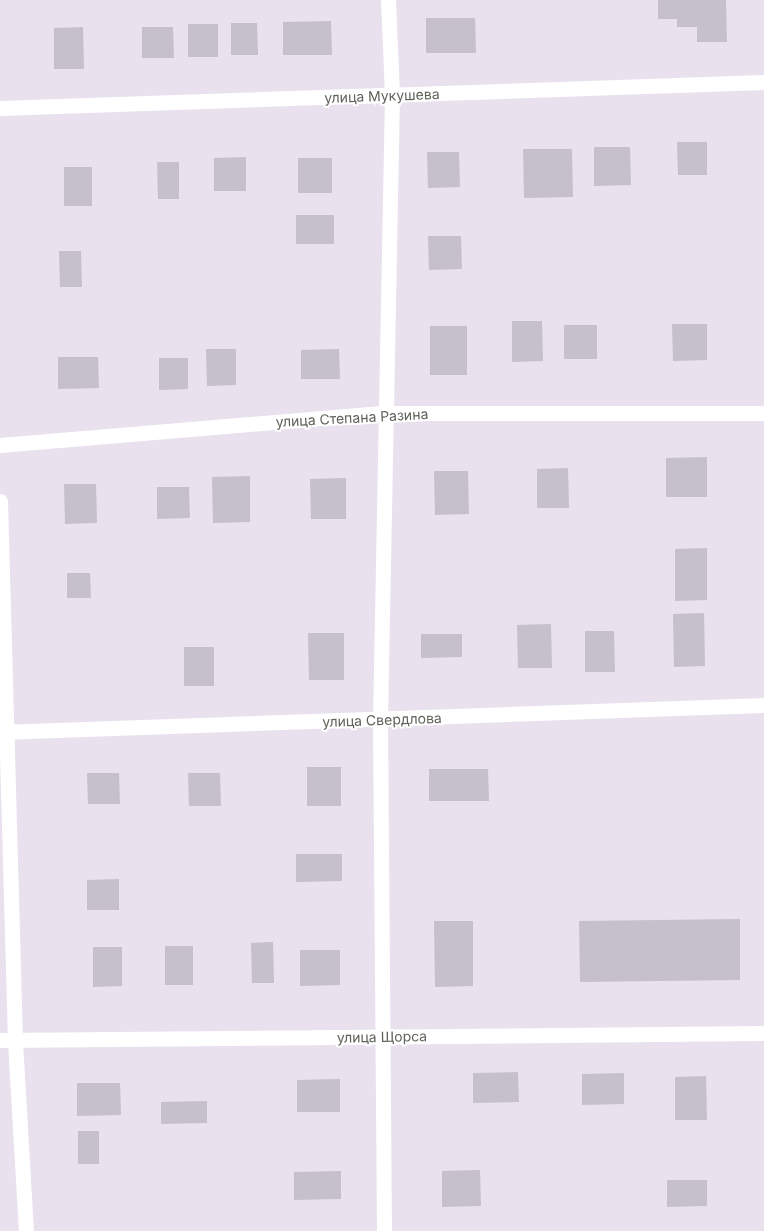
<!DOCTYPE html>
<html>
<head>
<meta charset="utf-8">
<style>
	body { margin:0 }
	#map { position:relative; width:764px; height:1231px; overflow:hidden; background:#e9e1ee; font-family:Inter,sans-serif }
	div>[style] { position:absolute }
	.building>* { inset:0; background:#c5c0cb }
	.minor>* { height:15px; margin:-7.5px; padding:0 7.5px; transform-origin:7.5px; border-radius:7.5px; background:#fff }
	span { translate:-50% -50%; white-space:nowrap; text-align:center; line-height:1.15; -webkit-text-stroke:4px #fff; paint-order:stroke }
	.street-label { font-size:14px; color:#5f6359 }
</style>
</head>
<body>
<div id="map">
	<div class="building">
		<i style="clip-path:polygon(658px 0,726px 0,727px 42px,697px 42px,697px 27px,677px 27px,677px 19px,658px 19px)"></i>
		<i style="clip-path:polygon(426px 18px,475px 18px,476px 53px,426px 53px)"></i>
		<i style="clip-path:polygon(331px 21px,332px 55px,283px 55px,283px 22px)"></i>
		<i style="clip-path:polygon(231px 23px,257px 23px,258px 55px,231px 55px)"></i>
		<i style="clip-path:polygon(188px 24px,218px 24px,218px 57px,188px 57px)"></i>
		<i style="clip-path:polygon(83px 27px,84px 69px,54px 69px,54px 28px)"></i>
		<i style="clip-path:polygon(142px 27px,173px 27px,174px 58px,142px 58px)"></i>
		<i style="clip-path:polygon(677px 142px,707px 142px,707px 175px,678px 175px)"></i>
		<i style="clip-path:polygon(594px 147px,630px 147px,631px 185px,594px 186px)"></i>
		<i style="clip-path:polygon(523px 149px,572px 149px,573px 197px,524px 198px)"></i>
		<i style="clip-path:polygon(427px 152px,459px 152px,460px 187px,428px 188px)"></i>
		<i style="clip-path:polygon(246px 157px,246px 191px,214px 191px,214px 158px)"></i>
		<i style="clip-path:polygon(298px 158px,332px 158px,332px 193px,298px 193px)"></i>
		<i style="clip-path:polygon(157px 162px,179px 162px,179px 199px,158px 199px)"></i>
		<i style="clip-path:polygon(64px 167px,92px 167px,92px 206px,64px 206px)"></i>
		<i style="clip-path:polygon(296px 215px,334px 215px,334px 244px,296px 244px)"></i>
		<i style="clip-path:polygon(428px 236px,461px 236px,462px 269px,429px 270px)"></i>
		<i style="clip-path:polygon(59px 251px,81px 251px,82px 287px,60px 287px)"></i>
		<i style="clip-path:polygon(512px 321px,542px 321px,543px 361px,512px 362px)"></i>
		<i style="clip-path:polygon(672px 324px,707px 324px,707px 360px,673px 361px)"></i>
		<i style="clip-path:polygon(564px 325px,597px 325px,597px 359px,564px 359px)"></i>
		<i style="clip-path:polygon(430px 326px,467px 326px,467px 375px,430px 375px)"></i>
		<i style="clip-path:polygon(206px 349px,236px 349px,236px 385px,207px 386px)"></i>
		<i style="clip-path:polygon(339px 349px,340px 379px,301px 379px,301px 350px)"></i>
		<i style="clip-path:polygon(58px 357px,98px 357px,99px 388px,58px 389px)"></i>
		<i style="clip-path:polygon(159px 358px,188px 358px,188px 389px,159px 390px)"></i>
		<i style="clip-path:polygon(707px 457px,707px 497px,666px 497px,666px 458px)"></i>
		<i style="clip-path:polygon(568px 468px,569px 508px,537px 508px,537px 469px)"></i>
		<i style="clip-path:polygon(434px 471px,468px 471px,469px 514px,435px 515px)"></i>
		<i style="clip-path:polygon(250px 476px,250px 522px,213px 523px,212px 477px)"></i>
		<i style="clip-path:polygon(346px 478px,346px 519px,311px 519px,310px 479px)"></i>
		<i style="clip-path:polygon(64px 484px,96px 484px,97px 523px,65px 524px)"></i>
		<i style="clip-path:polygon(157px 487px,189px 487px,190px 518px,157px 519px)"></i>
		<i style="clip-path:polygon(707px 548px,707px 600px,675px 601px,675px 549px)"></i>
		<i style="clip-path:polygon(67px 573px,90px 573px,91px 598px,67px 598px)"></i>
		<i style="clip-path:polygon(704px 613px,705px 666px,674px 667px,673px 614px)"></i>
		<i style="clip-path:polygon(551px 624px,552px 668px,518px 668px,517px 625px)"></i>
		<i style="clip-path:polygon(585px 631px,614px 631px,615px 672px,585px 672px)"></i>
		<i style="clip-path:polygon(308px 633px,344px 633px,344px 680px,309px 680px)"></i>
		<i style="clip-path:polygon(421px 634px,462px 634px,462px 657px,421px 658px)"></i>
		<i style="clip-path:polygon(184px 647px,214px 647px,214px 686px,184px 686px)"></i>
		<i style="clip-path:polygon(307px 767px,341px 767px,341px 806px,307px 806px)"></i>
		<i style="clip-path:polygon(429px 769px,488px 769px,489px 801px,429px 801px)"></i>
		<i style="clip-path:polygon(87px 773px,119px 773px,120px 804px,88px 804px)"></i>
		<i style="clip-path:polygon(188px 773px,220px 773px,221px 806px,189px 806px)"></i>
		<i style="clip-path:polygon(296px 854px,342px 854px,342px 881px,296px 882px)"></i>
		<i style="clip-path:polygon(119px 879px,119px 910px,87px 910px,87px 880px)"></i>
		<i style="clip-path:polygon(740px 919px,740px 980px,580px 982px,579px 921px)"></i>
		<i style="clip-path:polygon(434px 921px,473px 921px,473px 986px,435px 987px)"></i>
		<i style="clip-path:polygon(273px 942px,274px 983px,252px 983px,251px 943px)"></i>
		<i style="clip-path:polygon(165px 946px,193px 946px,193px 985px,165px 985px)"></i>
		<i style="clip-path:polygon(93px 947px,122px 947px,122px 986px,93px 987px)"></i>
		<i style="clip-path:polygon(300px 950px,340px 950px,340px 985px,300px 986px)"></i>
		<i style="clip-path:polygon(518px 1072px,519px 1102px,473px 1103px,473px 1073px)"></i>
		<i style="clip-path:polygon(624px 1073px,624px 1104px,582px 1105px,582px 1074px)"></i>
		<i style="clip-path:polygon(706px 1076px,707px 1120px,675px 1120px,675px 1077px)"></i>
		<i style="clip-path:polygon(340px 1079px,340px 1112px,297px 1112px,297px 1080px)"></i>
		<i style="clip-path:polygon(77px 1083px,120px 1083px,121px 1115px,77px 1116px)"></i>
		<i style="clip-path:polygon(207px 1101px,207px 1123px,161px 1124px,161px 1102px)"></i>
		<i style="clip-path:polygon(78px 1131px,99px 1131px,99px 1164px,78px 1164px)"></i>
		<i style="clip-path:polygon(480px 1170px,481px 1206px,442px 1207px,442px 1171px)"></i>
		<i style="clip-path:polygon(341px 1171px,341px 1199px,294px 1200px,294px 1172px)"></i>
		<i style="clip-path:polygon(667px 1180px,707px 1180px,707px 1206px,667px 1207px)"></i>
	</div>
	<div class="minor">
		<i style="left:0;top:108px;width:764px;rotate:-1.95deg"></i>
		<i style="left:0;top:445px;width:386px;rotate:-4.8deg"></i>
		<i style="left:385px;top:413px;width:379px"></i>
		<i style="left:0;top:501px;width:540px;rotate:88.41deg"></i>
		<i style="left:15px;top:1041px;width:190px;rotate:86.7deg"></i>
		<i style="left:0;top:732px;width:764px;rotate:-2.02deg"></i>
		<i style="left:0;top:1040px;width:764px;rotate:-0.52deg"></i>
		<i style="left:384px;top:1231px;width:511px;rotate:-90.45deg"></i>
		<i style="left:380px;top:720px;width:625px;rotate:-88.9deg"></i>
		<i style="left:392px;top:95px;width:95px;rotate:-92.4deg"></i>
	</div>
	<div class="street-label">
		<span style="left:382px;top:96px;rotate:-2deg">улица Мукушева</span>
		<span style="left:352px;top:418px;rotate:-3deg">улица Степана Разина</span>
		<span style="left:382px;top:720px;rotate:-2deg">улица Свердлова</span>
		<span style="left:382px;top:1037px;rotate:-1deg">улица Щорса</span>
	</div>
</div>
</body>
</html>
